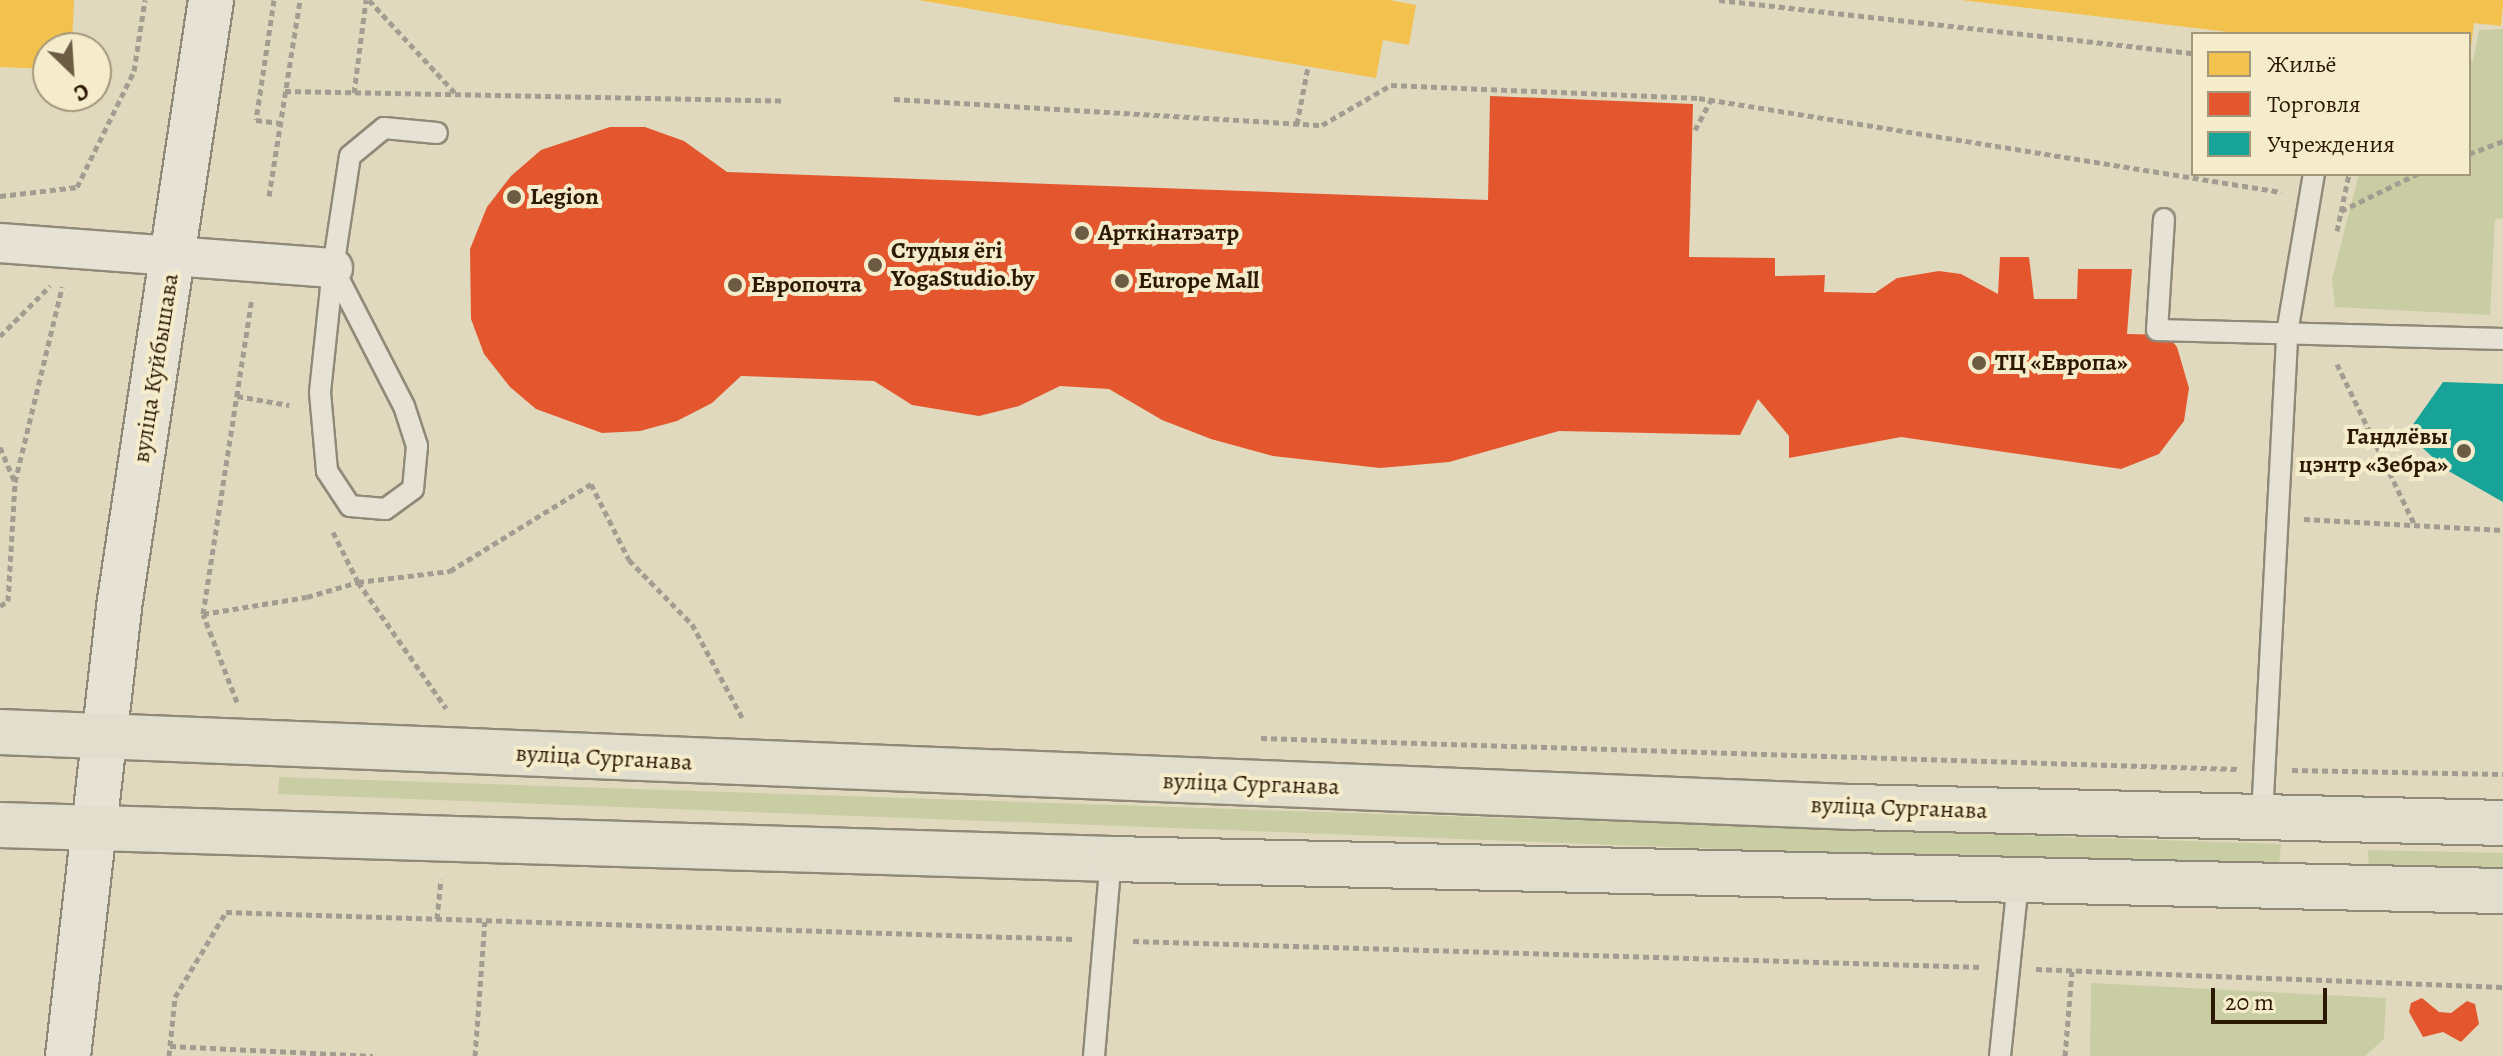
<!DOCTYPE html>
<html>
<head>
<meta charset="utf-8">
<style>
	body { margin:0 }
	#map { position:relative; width:2503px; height:1056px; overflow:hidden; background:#e1d9be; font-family:Alegreya,serif }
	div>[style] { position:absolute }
	.green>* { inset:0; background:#c8cda4 }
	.homes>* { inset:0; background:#f2c14e }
	.shops>* { inset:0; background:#e4572e }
	.public>* { inset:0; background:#17a398 }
	.path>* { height:5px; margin-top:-2.5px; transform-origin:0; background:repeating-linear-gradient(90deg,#a29d91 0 6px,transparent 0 10px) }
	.roads { filter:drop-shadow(2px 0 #908978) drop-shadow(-2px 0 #908978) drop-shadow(0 2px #908978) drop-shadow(0 -2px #908978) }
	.lane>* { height:20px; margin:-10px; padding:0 10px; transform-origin:10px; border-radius:10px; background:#e6e2d5 }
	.street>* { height:38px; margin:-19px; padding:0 19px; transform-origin:19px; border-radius:19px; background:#e6e2d5 }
	.secondary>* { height:44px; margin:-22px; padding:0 22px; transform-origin:22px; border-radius:22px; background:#e6e2d5 }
	.primary>* { height:44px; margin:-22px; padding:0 22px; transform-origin:22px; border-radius:22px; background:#e2dece }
	.dots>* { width:22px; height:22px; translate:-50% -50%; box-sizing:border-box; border:4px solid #f5eccb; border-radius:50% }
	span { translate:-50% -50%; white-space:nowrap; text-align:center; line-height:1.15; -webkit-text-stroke:8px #f5eccb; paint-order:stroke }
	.poi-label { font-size:24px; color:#2d1803; font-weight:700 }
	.left { translate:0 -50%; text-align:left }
	.right { translate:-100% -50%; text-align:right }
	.street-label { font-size:24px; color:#2d1803 }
	.legend { position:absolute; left:2191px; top:32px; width:280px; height:144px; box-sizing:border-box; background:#f5eccb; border:2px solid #a5977b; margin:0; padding:10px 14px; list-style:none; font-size:24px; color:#2d1803 }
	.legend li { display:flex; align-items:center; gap:16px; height:40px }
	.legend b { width:40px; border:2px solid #a5977b }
	.north { position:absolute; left:32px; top:32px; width:80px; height:80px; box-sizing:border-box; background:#f5eccb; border:2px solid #a5977b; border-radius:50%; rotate:155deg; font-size:22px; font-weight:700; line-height:32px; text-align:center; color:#2d1803 }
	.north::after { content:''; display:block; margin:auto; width:28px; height:36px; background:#6c5c44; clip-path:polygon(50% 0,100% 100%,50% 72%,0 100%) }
	.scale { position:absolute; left:2211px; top:988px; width:116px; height:36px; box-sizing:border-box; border:4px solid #2d1803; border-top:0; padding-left:10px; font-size:24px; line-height:28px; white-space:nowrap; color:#2d1803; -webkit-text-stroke:6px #f5eccb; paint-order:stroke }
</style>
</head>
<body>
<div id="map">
	<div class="green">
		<i style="clip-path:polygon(2503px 29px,2503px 218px,2495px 219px,2490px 315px,2335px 307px,2332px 279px,2359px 174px,2469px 174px,2469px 61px,2473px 61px,2479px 30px)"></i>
		<i style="clip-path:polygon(279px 777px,2281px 844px,2279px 866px,2013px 860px,278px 794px)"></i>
		<i style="clip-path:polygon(2368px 850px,2503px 853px,2503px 872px,2369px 869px)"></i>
		<i style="clip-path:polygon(2091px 983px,2386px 998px,2384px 1039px,2365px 1056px,2090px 1056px)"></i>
	</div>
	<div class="homes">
		<i style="clip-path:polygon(0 0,74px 0,72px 48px,48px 48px,48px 69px,0 67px)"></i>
		<i style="clip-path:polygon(918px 0,1389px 0,1416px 5px,1409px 45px,1383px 40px,1376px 78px)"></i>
		<i style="clip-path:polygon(1961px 0,2503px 0,2503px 5px,2501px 26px,2474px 23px,2471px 47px,2469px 34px,2245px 34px)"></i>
	</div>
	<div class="shops">
		<i style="clip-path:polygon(1490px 96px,1693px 104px,1689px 257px,1775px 258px,1775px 276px,1825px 275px,1824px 292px,1875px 293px,1897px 278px,1939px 271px,1961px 274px,1998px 294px,2000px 257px,2029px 257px,2034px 299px,2077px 299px,2078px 269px,2132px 269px,2127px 334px,2167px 335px,2177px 347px,2189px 388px,2184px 421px,2159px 454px,2121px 469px,1901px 437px,1789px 458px,1789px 436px,1758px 399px,1740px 435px,1559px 431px,1449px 462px,1380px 468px,1273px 456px,1211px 439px,1162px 420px,1109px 389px,1060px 386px,1019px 406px,979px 416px,912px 405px,874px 381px,741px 376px,712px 403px,677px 421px,640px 431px,602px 433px,536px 409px,510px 387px,484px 354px,471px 319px,470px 249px,487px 207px,511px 176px,541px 150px,610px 127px,645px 127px,684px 141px,727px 172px,1488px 200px)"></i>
		<i style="clip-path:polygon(2422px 998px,2439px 1012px,2451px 1013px,2467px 1001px,2475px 1004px,2479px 1024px,2461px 1042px,2443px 1032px,2423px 1037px,2409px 1012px,2411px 1003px)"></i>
	</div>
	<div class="public">
		<i style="clip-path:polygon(2443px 382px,2503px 384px,2503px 502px,2445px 469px,2407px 433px)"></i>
	</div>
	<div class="path">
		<i style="left:274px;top:0;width:121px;rotate:98.5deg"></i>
		<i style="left:256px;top:120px;width:24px;rotate:7deg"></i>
		<i style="left:369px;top:0;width:128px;rotate:47.2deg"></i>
		<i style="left:1719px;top:0;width:477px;rotate:6.4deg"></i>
		<i style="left:285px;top:91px;width:499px;rotate:1.1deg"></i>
		<i style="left:354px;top:93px;width:94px;rotate:-82.6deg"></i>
		<i style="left:894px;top:99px;width:429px;rotate:3.5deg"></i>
		<i style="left:1322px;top:125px;width:80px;rotate:-30.1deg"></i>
		<i style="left:1391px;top:85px;width:308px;rotate:2.4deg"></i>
		<i style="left:1699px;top:98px;width:590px;rotate:9.17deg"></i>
		<i style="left:1297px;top:124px;width:58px;rotate:-79.1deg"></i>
		<i style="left:1695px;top:130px;width:34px;rotate:-62deg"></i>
		<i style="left:2469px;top:154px;width:36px;rotate:-21deg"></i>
		<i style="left:0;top:196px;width:78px;rotate:-6.7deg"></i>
		<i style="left:77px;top:187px;width:129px;rotate:-63.8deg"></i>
		<i style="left:134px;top:71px;width:72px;rotate:-81.2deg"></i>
		<i style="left:269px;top:196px;width:198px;rotate:-81deg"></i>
		<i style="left:2341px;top:211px;width:85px;rotate:-26deg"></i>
		<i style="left:2337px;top:231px;width:58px;rotate:-78.1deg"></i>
		<i style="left:0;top:336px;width:71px;rotate:-45deg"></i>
		<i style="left:2337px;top:364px;width:179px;rotate:64.2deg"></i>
		<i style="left:237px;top:396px;width:53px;rotate:9.8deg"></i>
		<i style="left:0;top:447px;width:38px;rotate:67deg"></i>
		<i style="left:2304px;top:519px;width:199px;rotate:3.2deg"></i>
		<i style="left:333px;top:532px;width:56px;rotate:63.4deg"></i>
		<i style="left:358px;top:582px;width:154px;rotate:55.1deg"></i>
		<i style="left:0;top:606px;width:9px;rotate:-32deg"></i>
		<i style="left:8px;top:601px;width:119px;rotate:-86.6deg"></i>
		<i style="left:15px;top:482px;width:201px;rotate:-76.4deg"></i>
		<i style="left:203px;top:614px;width:105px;rotate:-9.3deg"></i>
		<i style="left:307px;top:597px;width:53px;rotate:-16.4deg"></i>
		<i style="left:358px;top:582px;width:93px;rotate:-6.8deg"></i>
		<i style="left:450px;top:571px;width:166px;rotate:-31.7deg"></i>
		<i style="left:591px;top:484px;width:85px;rotate:63.4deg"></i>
		<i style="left:629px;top:560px;width:90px;rotate:45.5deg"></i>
		<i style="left:692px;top:624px;width:110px;rotate:61.8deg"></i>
		<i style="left:237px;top:702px;width:94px;rotate:-111.1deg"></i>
		<i style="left:203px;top:614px;width:320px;rotate:-81.2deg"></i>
		<i style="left:1261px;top:738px;width:977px;rotate:1.82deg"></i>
		<i style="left:2292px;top:770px;width:211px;rotate:1.1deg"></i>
		<i style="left:437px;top:919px;width:40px;rotate:-84.3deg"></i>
		<i style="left:1133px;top:941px;width:849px;rotate:1.75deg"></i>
		<i style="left:2036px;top:969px;width:467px;rotate:2.2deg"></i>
		<i style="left:170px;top:1046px;width:203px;rotate:2.8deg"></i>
		<i style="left:169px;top:1056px;width:59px;rotate:-84.2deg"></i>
		<i style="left:175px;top:997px;width:99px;rotate:-59deg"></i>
		<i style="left:226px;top:912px;width:849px;rotate:1.82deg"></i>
		<i style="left:475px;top:1056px;width:135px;rotate:-85.8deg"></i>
		<i style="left:2065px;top:1056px;width:85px;rotate:-85.3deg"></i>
	</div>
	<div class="roads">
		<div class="lane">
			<i style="left:2164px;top:219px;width:111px;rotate:93.6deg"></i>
			<i style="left:2157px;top:330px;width:346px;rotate:1.5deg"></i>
			<i style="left:333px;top:268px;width:155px;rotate:62.8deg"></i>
			<i style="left:404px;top:406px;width:42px;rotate:72deg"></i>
			<i style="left:417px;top:446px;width:43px;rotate:95.3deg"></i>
			<i style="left:413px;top:489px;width:34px;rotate:144deg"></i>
			<i style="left:385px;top:509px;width:35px;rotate:-175deg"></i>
			<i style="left:350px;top:506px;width:42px;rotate:-123.3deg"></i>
			<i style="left:327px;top:471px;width:79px;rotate:-95.1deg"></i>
			<i style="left:320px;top:392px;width:125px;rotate:-84deg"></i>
			<i style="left:333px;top:268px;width:113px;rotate:-81.4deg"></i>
			<i style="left:350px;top:156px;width:44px;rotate:-39.5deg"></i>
			<i style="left:384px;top:128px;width:53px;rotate:5.4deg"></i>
			<i style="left:2262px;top:816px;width:484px;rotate:-87deg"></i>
			<i style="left:2287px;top:333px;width:161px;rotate:-80.4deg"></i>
			<i style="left:1094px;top:1056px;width:198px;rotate:-85.1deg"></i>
			<i style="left:2000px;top:1056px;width:176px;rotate:-84.1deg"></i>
		</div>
		<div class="street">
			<i style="left:0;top:243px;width:334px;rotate:4.3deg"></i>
		</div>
		<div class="secondary">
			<i style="left:68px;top:1056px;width:452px;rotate:-83.5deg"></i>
			<i style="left:119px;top:607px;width:614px;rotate:-81.38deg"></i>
		</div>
		<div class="primary">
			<i style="left:0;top:732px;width:1856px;rotate:2.32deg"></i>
			<i style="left:1854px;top:807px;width:649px;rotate:1.41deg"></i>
			<i style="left:0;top:825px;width:1112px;rotate:1.75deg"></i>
			<i style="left:1111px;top:859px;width:1392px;rotate:1.32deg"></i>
		</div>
	</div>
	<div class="dots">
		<i style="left:514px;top:197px;background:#6c5c44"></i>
		<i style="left:1082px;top:233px;background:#6c5c44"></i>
		<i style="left:875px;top:265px;background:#6c5c44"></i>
		<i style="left:1122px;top:281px;background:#6c5c44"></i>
		<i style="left:735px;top:285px;background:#6c5c44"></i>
		<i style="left:1979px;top:363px;background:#6c5c44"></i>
		<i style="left:2464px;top:451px;background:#6c5c44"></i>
	</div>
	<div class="poi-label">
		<span class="left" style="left:530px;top:197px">Legion</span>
		<span class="left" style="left:1098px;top:233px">Арткінатэатр</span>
		<span class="left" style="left:891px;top:265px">Студыя ёгі<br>YogaStudio.by</span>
		<span class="left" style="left:1138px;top:281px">Europe Mall</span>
		<span class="left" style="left:751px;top:285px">Европочта</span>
		<span class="left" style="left:1995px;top:363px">ТЦ «Европа»</span>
		<span class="right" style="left:2448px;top:451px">Гандлёвы<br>цэнтр «Зебра»</span>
	</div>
	<div class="street-label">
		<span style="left:156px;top:368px;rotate:-81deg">вуліца Куйбышава</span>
		<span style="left:604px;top:758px;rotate:3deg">вуліца Сурганава</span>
		<span style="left:1251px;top:784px;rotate:2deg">вуліца Сурганава</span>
		<span style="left:1899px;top:808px;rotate:2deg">вуліца Сурганава</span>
	</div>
	<ul class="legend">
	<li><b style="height:22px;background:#f2c14e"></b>Жильё</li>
	<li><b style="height:22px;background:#e4572e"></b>Торговля</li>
	<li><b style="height:22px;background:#17a398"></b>Учреждения</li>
	</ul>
	<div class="north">С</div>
	<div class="scale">20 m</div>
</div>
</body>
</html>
